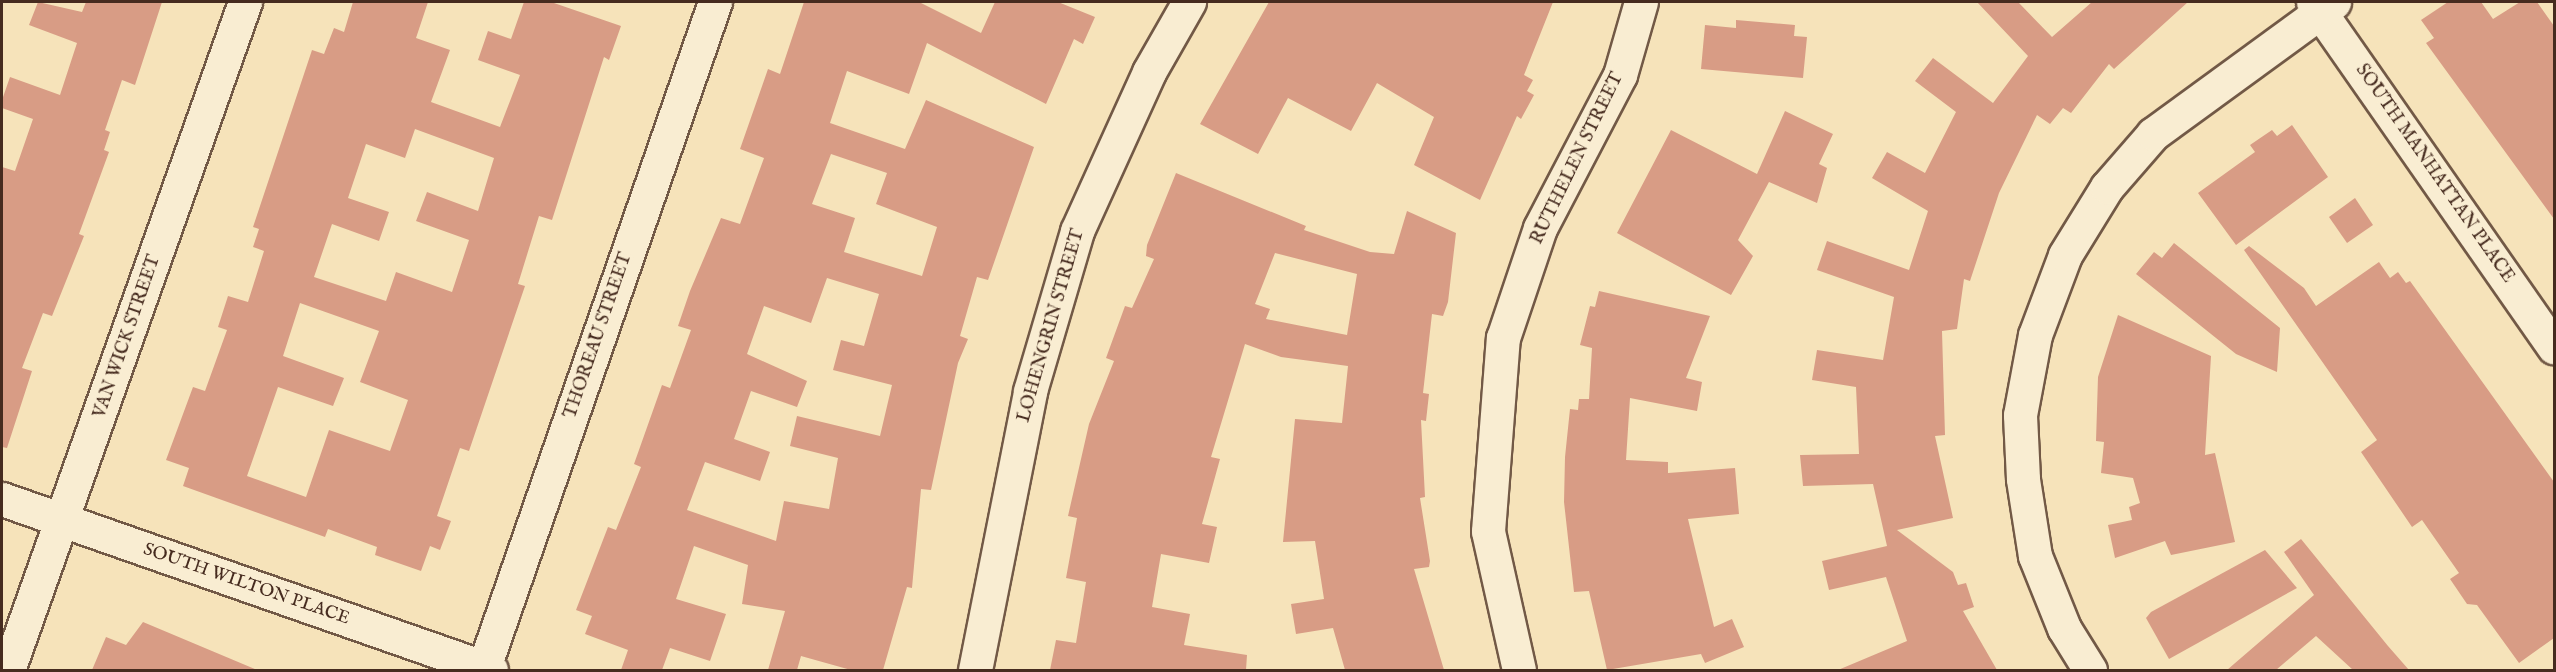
<!DOCTYPE html>
<html>
<head>
<meta charset="utf-8">
<style>
	body { margin:0 }
	#map { position:relative; width:2556px; height:672px; overflow:hidden; background:#f6e3ba; font-family:"IM FELL English",serif }
	div>[style] { position:absolute }
	.building>* { inset:0; background:#d89c85 }
	.roads { filter:drop-shadow(2px 0 #725946) drop-shadow(-2px 0 #725946) drop-shadow(0 2px #725946) drop-shadow(0 -2px #725946) }
	.street>* { height:33px; margin:-16.5px; padding:0 16.5px; transform-origin:16.5px; border-radius:16.5px; background:#f9edd2 }
	span { translate:-50% -50%; white-space:nowrap; text-align:center; line-height:1.15; -webkit-text-stroke:6px #f9edd2; paint-order:stroke }
	.street-label { font-size:18px; color:#462b1f }
	.frame { position:absolute; inset:0; border:3px solid #462b1f; pointer-events:none }
</style>
</head>
<body>
<div id="map">
	<div class="building">
		<i style="clip-path:polygon(38px 2px,82px 12px,86px 2px,162px 2px,135px 85px,122px 80px,105px 130px,110px 132px,104px 150px,109px 152px,79px 234px,84px 236px,52px 316px,43px 313px,22px 368px,32px 371px,7px 448px,2px 447px,2px 167px,15px 171px,33px 119px,2px 108px,2px 100px,10px 77px,60px 95px,77px 43px,29px 25px)"></i>
		<i style="clip-path:polygon(evenodd,353px 2px,428px 2px,416px 38px,450px 50px,431px 102px,500px 127px,520px 75px,478px 60px,488px 31px,511px 39px,524px 2px,551px 2px,621px 26px,609px 60px,604px 57px,552px 220px,539px 216px,518px 284px,525px 286px,469px 451px,460px 448px,437px 516px,451px 521px,440px 550px,430px 546px,421px 571px,375px 555px,377px 547px,328px 529px,325px 537px,183px 486px,189px 468px,166px 460px,193px 387px,205px 391px,227px 330px,218px 327px,228px 296px,248px 302px,264px 251px,253px 247px,259px 229px,253px 227px,312px 50px,324px 54px,334px 28px,344px 32px,353px 2px,415px 129px,494px 158px,478px 211px,427px 192px,416px 221px,469px 240px,452px 292px,396px 272px,386px 301px,314px 277px,332px 224px,379px 241px,389px 212px,348px 198px,366px 144px,405px 158px,415px 129px,353px 2px,300px 303px,379px 331px,360px 382px,408px 400px,390px 451px,329px 430px,306px 497px,247px 476px,278px 387px,333px 406px,344px 378px,283px 356px,300px 303px)"></i>
		<i style="clip-path:polygon(evenodd,804px 2px,919px 2px,981px 33px,995px 2px,1058px 2px,1095px 17px,1083px 44px,1074px 39px,1046px 104px,927px 43px,909px 94px,847px 71px,830px 123px,905px 149px,926px 100px,1034px 147px,988px 280px,977px 277px,960px 336px,968px 339px,958px 363px,931px 490px,921px 489px,912px 588px,907px 587px,883px 670px,851px 670px,801px 656px,797px 670px,768px 670px,785px 611px,742px 604px,748px 565px,694px 546px,676px 599px,726px 614px,710px 661px,670px 648px,662px 670px,621px 670px,628px 650px,585px 634px,592px 616px,576px 610px,608px 527px,616px 530px,641px 467px,634px 464px,662px 385px,670px 388px,691px 330px,678px 326px,690px 291px,721px 218px,740px 224px,764px 158px,740px 149px,768px 69px,780px 74px,804px 2px,831px 154px,887px 173px,876px 204px,937px 227px,922px 276px,844px 252px,855px 218px,812px 204px,831px 154px,804px 2px,827px 278px,879px 294px,864px 346px,841px 340px,833px 370px,892px 385px,880px 436px,797px 416px,790px 446px,838px 458px,829px 509px,784px 501px,776px 541px,687px 510px,705px 462px,760px 481px,770px 452px,734px 439px,751px 391px,797px 407px,807px 381px,747px 354px,764px 306px,811px 323px,827px 278px)"></i>
		<i style="clip-path:polygon(1269px 2px,1553px 2px,1524px 75px,1533px 80px,1527px 91px,1534px 95px,1521px 119px,1517px 116px,1480px 200px,1414px 165px,1434px 117px,1377px 83px,1351px 131px,1288px 98px,1258px 154px,1200px 124px)"></i>
		<i style="clip-path:polygon(1977px 2px,2018px 2px,2052px 37px,2092px 2px,2188px 2px,2114px 69px,2109px 64px,2071px 113px,2063px 108px,2050px 124px,2037px 115px,1999px 193px,1970px 281px,1964px 279px,1957px 329px,1942px 331px,1945px 435px,1935px 436px,1953px 518px,1897px 530px,1953px 572px,1958px 585px,1966px 583px,1974px 607px,1963px 611px,1997px 670px,1838px 670px,1907px 641px,1886px 577px,1829px 590px,1822px 561px,1887px 546px,1873px 484px,1803px 486px,1800px 455px,1859px 454px,1856px 387px,1812px 380px,1817px 350px,1883px 360px,1894px 297px,1817px 270px,1827px 241px,1909px 270px,1928px 211px,1872px 178px,1887px 152px,1925px 173px,1956px 112px,1915px 81px,1933px 58px,1993px 103px,2028px 56px)"></i>
		<i style="clip-path:polygon(2448px 2px,2481px 2px,2493px 19px,2520px 2px,2537px 2px,2554px 26px,2554px 219px,2426px 43px,2434px 38px,2421px 20px)"></i>
		<i style="clip-path:polygon(1736px 20px,1795px 25px,1794px 36px,1807px 37px,1803px 78px,1701px 69px,1705px 25px,1736px 28px)"></i>
		<i style="clip-path:polygon(1785px 111px,1833px 134px,1819px 164px,1827px 168px,1817px 203px,1769px 182px,1738px 240px,1753px 256px,1731px 295px,1617px 233px,1671px 130px,1757px 174px)"></i>
		<i style="clip-path:polygon(2292px 125px,2328px 177px,2236px 245px,2198px 193px,2255px 152px,2250px 145px,2272px 130px,2277px 136px)"></i>
		<i style="clip-path:polygon(evenodd,1176px 173px,1306px 226px,1304px 230px,1370px 252px,1394px 254px,1407px 211px,1456px 233px,1448px 302px,1443px 316px,1432px 314px,1423px 393px,1429px 394px,1426px 421px,1421px 420px,1425px 497px,1420px 498px,1430px 561px,1429px 567px,1414px 569px,1444px 670px,1345px 670px,1333px 628px,1296px 634px,1291px 604px,1324px 599px,1315px 541px,1283px 542px,1295px 419px,1342px 423px,1348px 366px,1281px 357px,1245px 344px,1211px 457px,1220px 459px,1202px 524px,1217px 527px,1209px 563px,1161px 554px,1152px 607px,1190px 614px,1184px 645px,1247px 655px,1246px 670px,1050px 670px,1056px 640px,1076px 643px,1086px 582px,1066px 578px,1077px 518px,1068px 516px,1089px 424px,1114px 361px,1106px 358px,1125px 306px,1132px 308px,1154px 259px,1146px 256px,1147px 245px,1176px 173px,1275px 253px,1357px 274px,1347px 335px,1266px 319px,1270px 309px,1255px 304px,1275px 253px)"></i>
		<i style="clip-path:polygon(2355px 198px,2373px 225px,2347px 243px,2329px 217px)"></i>
		<i style="clip-path:polygon(2174px 243px,2280px 328px,2277px 372px,2236px 354px,2136px 274px,2154px 252px,2162px 258px)"></i>
		<i style="clip-path:polygon(2249px 246px,2304px 288px,2316px 306px,2379px 262px,2390px 278px,2398px 272px,2406px 283px,2410px 281px,2554px 482px,2554px 638px,2519px 663px,2477px 605px,2467px 604px,2450px 579px,2459px 573px,2422px 520px,2412px 527px,2361px 452px,2377px 440px,2244px 250px)"></i>
		<i style="clip-path:polygon(1599px 291px,1710px 316px,1686px 378px,1702px 382px,1697px 411px,1630px 398px,1626px 460px,1668px 462px,1668px 473px,1735px 468px,1739px 514px,1688px 519px,1714px 627px,1732px 619px,1744px 647px,1705px 663px,1701px 654px,1607px 670px,1589px 591px,1574px 592px,1564px 502px,1565px 457px,1570px 409px,1578px 410px,1579px 399px,1589px 399px,1592px 348px,1580px 345px,1590px 306px,1595px 307px)"></i>
		<i style="clip-path:polygon(2118px 315px,2211px 356px,2205px 455px,2215px 453px,2235px 542px,2171px 555px,2165px 541px,2115px 558px,2108px 525px,2132px 520px,2129px 507px,2140px 503px,2133px 478px,2101px 473px,2104px 442px,2096px 441px,2098px 377px)"></i>
		<i style="clip-path:polygon(2301px 539px,2388px 646px,2409px 670px,2353px 670px,2316px 636px,2276px 670px,2227px 670px,2314px 595px,2284px 552px)"></i>
		<i style="clip-path:polygon(2265px 550px,2297px 588px,2169px 659px,2146px 618px,2151px 612px)"></i>
		<i style="clip-path:polygon(143px 622px,257px 670px,92px 670px,106px 637px,126px 645px)"></i>
	</div>
	<div class="roads">
		<div class="street">
			<i style="left:2313px;top:2px;width:421px;rotate:55.1deg"></i>
			<i style="left:2px;top:499px;width:518px;rotate:19.27deg"></i>
			<i style="left:8px;top:670px;width:709px;rotate:-70.47deg"></i>
			<i style="left:483px;top:670px;width:707px;rotate:-70.85deg"></i>
			<i style="left:975px;top:670px;width:284px;rotate:-78.8deg"></i>
			<i style="left:1030px;top:391px;width:167px;rotate:-73.6deg"></i>
			<i style="left:1077px;top:231px;width:175px;rotate:-65.6deg"></i>
			<i style="left:1149px;top:72px;width:81px;rotate:-60.3deg"></i>
			<i style="left:1519px;top:670px;width:142px;rotate:-102.6deg"></i>
			<i style="left:1488px;top:531px;width:194px;rotate:-85.6deg"></i>
			<i style="left:1503px;top:338px;width:116px;rotate:-71.4deg"></i>
			<i style="left:1540px;top:228px;width:173px;rotate:-62.4deg"></i>
			<i style="left:1620px;top:75px;width:76px;rotate:-74deg"></i>
			<i style="left:2090px;top:670px;width:49px;rotate:-121.8deg"></i>
			<i style="left:2064px;top:628px;width:78px;rotate:-111.9deg"></i>
			<i style="left:2035px;top:556px;width:78px;rotate:-98.9deg"></i>
			<i style="left:2023px;top:479px;width:64px;rotate:-92.7deg"></i>
			<i style="left:2020px;top:415px;width:81px;rotate:-79.4deg"></i>
			<i style="left:2035px;top:335px;width:85px;rotate:-69.4deg"></i>
			<i style="left:2065px;top:255px;width:80px;rotate:-58.3deg"></i>
			<i style="left:2107px;top:187px;width:70px;rotate:-49deg"></i>
			<i style="left:2153px;top:134px;width:224px;rotate:-36.1deg"></i>
		</div>
	</div>
	<div class="street-label">
		<span style="left:1578px;top:159px;rotate:-64deg">RUTHELEN STREET</span>
		<span style="left:2434px;top:174px;rotate:55deg">SOUTH MANHATTAN PLACE</span>
		<span style="left:1052px;top:326px;rotate:-74deg">LOHENGRIN STREET</span>
		<span style="left:599px;top:336px;rotate:-71deg">THOREAU STREET</span>
		<span style="left:128px;top:337px;rotate:-71deg">VAN WICK STREET</span>
		<span style="left:246px;top:585px;rotate:19deg">SOUTH WILTON PLACE</span>
	</div>
	<div class="frame"></div>
</div>
</body>
</html>
